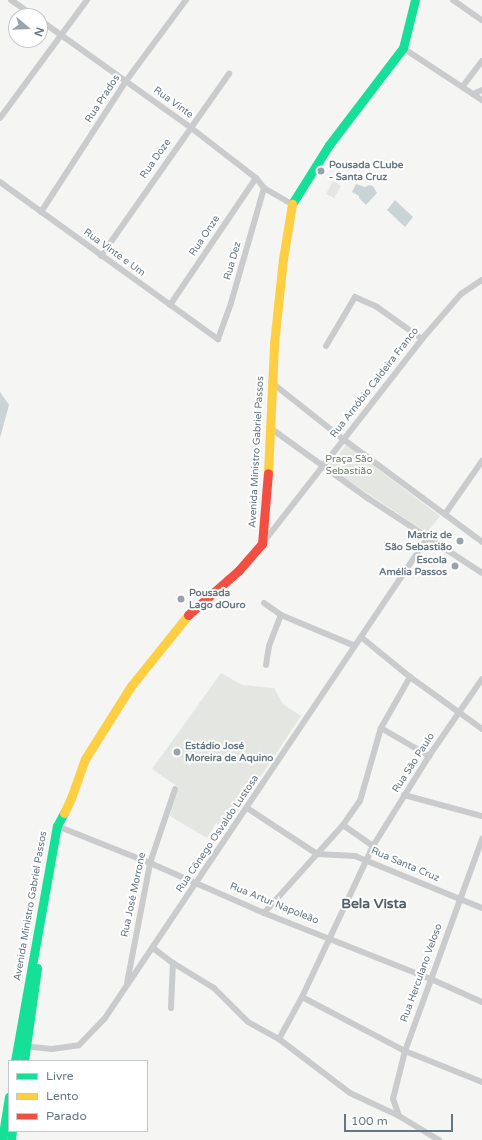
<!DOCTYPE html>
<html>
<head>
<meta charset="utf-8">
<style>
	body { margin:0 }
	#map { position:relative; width:482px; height:1140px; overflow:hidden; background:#f5f5f4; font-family:"Varela Round",sans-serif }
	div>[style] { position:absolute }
	.green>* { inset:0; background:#e4e7e1 }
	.water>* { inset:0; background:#cad3d5 }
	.street>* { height:6px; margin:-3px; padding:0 3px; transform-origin:3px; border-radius:3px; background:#cacbcc }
	.fast>* { height:9px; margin:-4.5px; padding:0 4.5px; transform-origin:4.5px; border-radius:4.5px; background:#16e098 }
	.slow>* { height:9px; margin:-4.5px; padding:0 4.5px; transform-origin:4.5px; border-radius:4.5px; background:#ffcf43 }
	.jam>* { height:9px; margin:-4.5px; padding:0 4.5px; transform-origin:4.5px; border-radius:4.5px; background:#f24e42 }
	.dots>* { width:11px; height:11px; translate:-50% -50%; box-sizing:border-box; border:2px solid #fff; border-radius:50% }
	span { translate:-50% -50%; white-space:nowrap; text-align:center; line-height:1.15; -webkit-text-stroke:4px #fff; paint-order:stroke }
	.street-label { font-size:10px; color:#667783 }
	.poi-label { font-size:10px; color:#667783; font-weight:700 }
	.left { translate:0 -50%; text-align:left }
	.right { translate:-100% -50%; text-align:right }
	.park-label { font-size:10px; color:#6a7b65 }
	.district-label { font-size:14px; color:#546069; font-weight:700 }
	.legend { position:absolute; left:8px; top:1060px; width:140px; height:72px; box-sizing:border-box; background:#fff; border:1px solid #c2c9cd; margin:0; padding:5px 7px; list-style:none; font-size:12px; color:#667783 }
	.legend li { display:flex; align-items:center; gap:8px; height:20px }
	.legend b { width:20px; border:1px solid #c2c9cd }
	.north { position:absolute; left:8px; top:8px; width:40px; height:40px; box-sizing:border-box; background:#fff; border:1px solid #c2c9cd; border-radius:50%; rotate:109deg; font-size:11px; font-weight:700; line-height:16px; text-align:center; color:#667783 }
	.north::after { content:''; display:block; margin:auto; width:14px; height:18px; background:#98a3ab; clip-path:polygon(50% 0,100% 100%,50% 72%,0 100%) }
	.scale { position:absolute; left:344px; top:1114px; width:109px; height:18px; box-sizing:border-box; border:2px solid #667783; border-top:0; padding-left:5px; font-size:12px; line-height:14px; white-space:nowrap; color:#667783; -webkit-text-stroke:3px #fff; paint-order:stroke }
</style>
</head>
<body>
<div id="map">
	<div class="green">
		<i style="clip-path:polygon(333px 181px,341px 186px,334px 198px,326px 194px)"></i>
		<i style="clip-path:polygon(346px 445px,440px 516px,427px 533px,328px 467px)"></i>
		<i style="clip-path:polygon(221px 673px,242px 685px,274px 688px,283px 704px,301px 716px,226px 829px,216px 823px,207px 838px,170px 816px,178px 787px,152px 769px)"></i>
	</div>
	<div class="water">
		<i style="clip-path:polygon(356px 184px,365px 187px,369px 185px,373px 186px,377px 193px,366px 205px,359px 198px,359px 196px,352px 192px)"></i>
		<i style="clip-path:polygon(395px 200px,413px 217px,405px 227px,387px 210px)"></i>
		<i style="clip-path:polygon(0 392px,9px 405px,0 438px)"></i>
	</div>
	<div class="street">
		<i style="left:11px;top:0;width:28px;rotate:35deg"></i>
		<i style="left:453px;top:0;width:35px;rotate:35deg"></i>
		<i style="left:40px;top:20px;width:184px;rotate:35.5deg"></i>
		<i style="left:190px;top:127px;width:83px;rotate:37.7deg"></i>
		<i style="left:256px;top:178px;width:13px;rotate:51deg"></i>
		<i style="left:264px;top:188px;width:32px;rotate:30deg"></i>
		<i style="left:403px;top:48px;width:95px;rotate:33.4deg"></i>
		<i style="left:463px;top:86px;width:31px;rotate:-53deg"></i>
		<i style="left:473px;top:94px;width:10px;rotate:-24deg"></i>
		<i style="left:0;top:118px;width:147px;rotate:-53.6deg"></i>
		<i style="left:0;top:182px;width:269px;rotate:35.8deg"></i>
		<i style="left:218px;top:339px;width:38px;rotate:-70deg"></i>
		<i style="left:231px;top:303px;width:120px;rotate:-74deg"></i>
		<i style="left:41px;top:212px;width:156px;rotate:-57deg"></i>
		<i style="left:126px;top:81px;width:101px;rotate:-53.5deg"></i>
		<i style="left:101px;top:256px;width:223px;rotate:-54.9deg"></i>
		<i style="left:170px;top:305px;width:153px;rotate:-55.9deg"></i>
		<i style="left:326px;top:346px;width:57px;rotate:-59.4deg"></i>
		<i style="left:355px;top:297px;width:24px;rotate:24deg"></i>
		<i style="left:377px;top:307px;width:55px;rotate:35.4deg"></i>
		<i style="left:271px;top:382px;width:92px;rotate:38.4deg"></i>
		<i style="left:343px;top:439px;width:173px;rotate:36.5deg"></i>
		<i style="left:269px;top:427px;width:123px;rotate:35.8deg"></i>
		<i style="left:369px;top:499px;width:135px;rotate:33.2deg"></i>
		<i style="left:445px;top:514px;width:65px;rotate:-55.1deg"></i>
		<i style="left:262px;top:544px;width:260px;rotate:-52deg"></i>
		<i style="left:422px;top:339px;width:60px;rotate:-49.1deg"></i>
		<i style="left:461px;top:294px;width:25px;rotate:-34deg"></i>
		<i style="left:264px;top:603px;width:21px;rotate:35deg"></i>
		<i style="left:281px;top:615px;width:80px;rotate:22.7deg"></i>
		<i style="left:361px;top:637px;width:63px;rotate:39.2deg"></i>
		<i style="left:410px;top:677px;width:89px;rotate:35.8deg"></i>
		<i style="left:266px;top:665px;width:19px;rotate:-81deg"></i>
		<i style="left:269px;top:646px;width:33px;rotate:-69deg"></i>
		<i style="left:381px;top:728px;width:56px;rotate:30.3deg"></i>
		<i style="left:404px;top:795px;width:81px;rotate:15.1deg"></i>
		<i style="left:247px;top:808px;width:84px;rotate:33.3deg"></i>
		<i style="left:317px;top:854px;width:38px;rotate:3deg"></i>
		<i style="left:355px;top:856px;width:137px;rotate:22.3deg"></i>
		<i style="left:343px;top:825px;width:37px;rotate:35deg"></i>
		<i style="left:57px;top:826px;width:100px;rotate:21.7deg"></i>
		<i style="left:150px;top:863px;width:124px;rotate:23.7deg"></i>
		<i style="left:264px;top:913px;width:180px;rotate:21.6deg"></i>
		<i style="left:431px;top:979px;width:56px;rotate:24.3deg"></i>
		<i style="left:264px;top:913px;width:118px;rotate:-48.1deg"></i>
		<i style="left:343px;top:825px;width:29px;rotate:-55deg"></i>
		<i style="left:360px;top:801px;width:76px;rotate:-74deg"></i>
		<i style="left:381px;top:728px;width:59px;rotate:-60.4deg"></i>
		<i style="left:153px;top:948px;width:25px;rotate:37deg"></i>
		<i style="left:173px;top:963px;width:48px;rotate:31.4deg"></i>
		<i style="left:214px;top:988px;width:48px;rotate:45deg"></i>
		<i style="left:248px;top:1022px;width:35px;rotate:29deg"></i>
		<i style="left:279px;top:1039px;width:89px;rotate:37.3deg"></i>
		<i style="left:350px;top:1093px;width:54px;rotate:25.1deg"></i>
		<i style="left:399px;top:1116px;width:47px;rotate:31deg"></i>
		<i style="left:127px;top:983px;width:122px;rotate:-79.1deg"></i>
		<i style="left:150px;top:863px;width:78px;rotate:-71.3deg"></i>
		<i style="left:302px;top:997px;width:116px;rotate:27.7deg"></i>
		<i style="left:405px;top:1051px;width:83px;rotate:21.9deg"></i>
		<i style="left:171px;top:1008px;width:45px;rotate:-87.5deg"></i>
		<i style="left:279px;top:1039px;width:48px;rotate:-61.3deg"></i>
		<i style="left:302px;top:997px;width:167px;rotate:-64.8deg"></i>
		<i style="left:373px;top:846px;width:106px;rotate:-58.1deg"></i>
		<i style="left:429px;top:756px;width:93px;rotate:-55.5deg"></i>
		<i style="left:23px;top:1046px;width:29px;rotate:6deg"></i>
		<i style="left:52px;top:1049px;width:27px;rotate:-8deg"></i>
		<i style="left:79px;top:1045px;width:37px;rotate:-46deg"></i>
		<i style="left:105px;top:1018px;width:579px;rotate:-56.12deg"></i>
		<i style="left:399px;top:1116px;width:18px;rotate:-109deg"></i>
		<i style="left:393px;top:1099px;width:49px;rotate:-76deg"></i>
		<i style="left:405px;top:1051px;width:226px;rotate:-70deg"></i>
	</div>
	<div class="fast">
		<i style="left:292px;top:204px;width:70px;rotate:-57.9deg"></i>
		<i style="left:329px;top:145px;width:122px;rotate:-52.7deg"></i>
		<i style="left:403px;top:48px;width:49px;rotate:-76deg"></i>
		<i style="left:15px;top:1061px;width:239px;rotate:-79.9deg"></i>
		<i style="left:57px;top:826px;width:15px;rotate:-62deg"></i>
		<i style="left:24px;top:1061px;width:94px;rotate:-82deg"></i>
		<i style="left:2px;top:1140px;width:44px;rotate:-80.8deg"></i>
		<i style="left:11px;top:1140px;width:9px;rotate:-84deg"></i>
	</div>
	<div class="slow">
		<i style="left:268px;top:473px;width:129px;rotate:-87.3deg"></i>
		<i style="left:274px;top:344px;width:85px;rotate:-84deg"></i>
		<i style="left:283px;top:259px;width:56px;rotate:-80.7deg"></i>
		<i style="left:64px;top:813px;width:17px;rotate:-65deg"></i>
		<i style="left:71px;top:798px;width:41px;rotate:-70.3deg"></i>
		<i style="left:85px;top:759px;width:86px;rotate:-57.8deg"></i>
		<i style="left:131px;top:686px;width:91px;rotate:-51.2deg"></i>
	</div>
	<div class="jam">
		<i style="left:188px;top:615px;width:68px;rotate:-41.4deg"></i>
		<i style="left:239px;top:570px;width:35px;rotate:-49deg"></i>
		<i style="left:262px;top:544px;width:71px;rotate:-85.2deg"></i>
	</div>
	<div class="dots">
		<i style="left:321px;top:171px;background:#98a3ab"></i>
		<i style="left:460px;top:541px;background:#98a3ab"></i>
		<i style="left:455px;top:566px;background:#98a3ab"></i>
		<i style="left:181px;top:599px;background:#98a3ab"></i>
		<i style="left:177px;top:752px;background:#98a3ab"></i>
	</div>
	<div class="street-label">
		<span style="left:103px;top:99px;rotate:-57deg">Rua Prados</span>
		<span style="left:173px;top:103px;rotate:36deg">Rua Vinte</span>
		<span style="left:156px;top:159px;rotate:-55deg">Rua Doze</span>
		<span style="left:205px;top:236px;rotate:-56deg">Rua Onze</span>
		<span style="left:114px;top:253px;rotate:36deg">Rua Vinte e Um</span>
		<span style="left:233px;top:261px;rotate:-74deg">Rua Dez</span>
		<span style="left:375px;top:383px;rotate:-52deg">Rua Arnóbio Caldeira Franco</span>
		<span style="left:257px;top:452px;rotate:-87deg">Avenida Ministro Gabriel Passos</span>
		<span style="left:414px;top:763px;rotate:-57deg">Rua São Paulo</span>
		<span style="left:218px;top:834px;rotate:-56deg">Rua Cônego Osvaldo Lustosa</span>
		<span style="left:405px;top:865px;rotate:23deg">Rua Santa Cruz</span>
		<span style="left:134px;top:895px;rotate:-78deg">Rua José Morrone</span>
		<span style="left:274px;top:904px;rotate:22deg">Rua Artur Napoleão</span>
		<span style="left:31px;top:906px;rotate:-80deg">Avenida Ministro Gabriel Passos</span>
		<span style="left:422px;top:973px;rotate:-70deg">Rua Herculano Veloso</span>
	</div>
	<div class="poi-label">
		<span class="left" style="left:329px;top:171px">Pousada CLube<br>- Santa Cruz</span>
		<span class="right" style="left:452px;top:541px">Matriz de<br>São Sebastião</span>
		<span class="right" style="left:447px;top:566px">Escola<br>Amélia Passos</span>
		<span class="left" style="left:189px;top:599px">Pousada<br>Lago dOuro</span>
		<span class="left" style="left:185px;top:752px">Estádio José<br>Moreira de Aquino</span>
	</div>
	<div class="park-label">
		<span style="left:349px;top:465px">Praça São<br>Sebastião</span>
	</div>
	<div class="district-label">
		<span style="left:374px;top:904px">Bela Vista</span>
	</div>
	<ul class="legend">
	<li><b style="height:5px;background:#16e098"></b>Livre</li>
	<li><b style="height:5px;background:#ffcf43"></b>Lento</li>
	<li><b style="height:5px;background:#f24e42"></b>Parado</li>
	</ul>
	<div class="north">N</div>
	<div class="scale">100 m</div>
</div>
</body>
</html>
